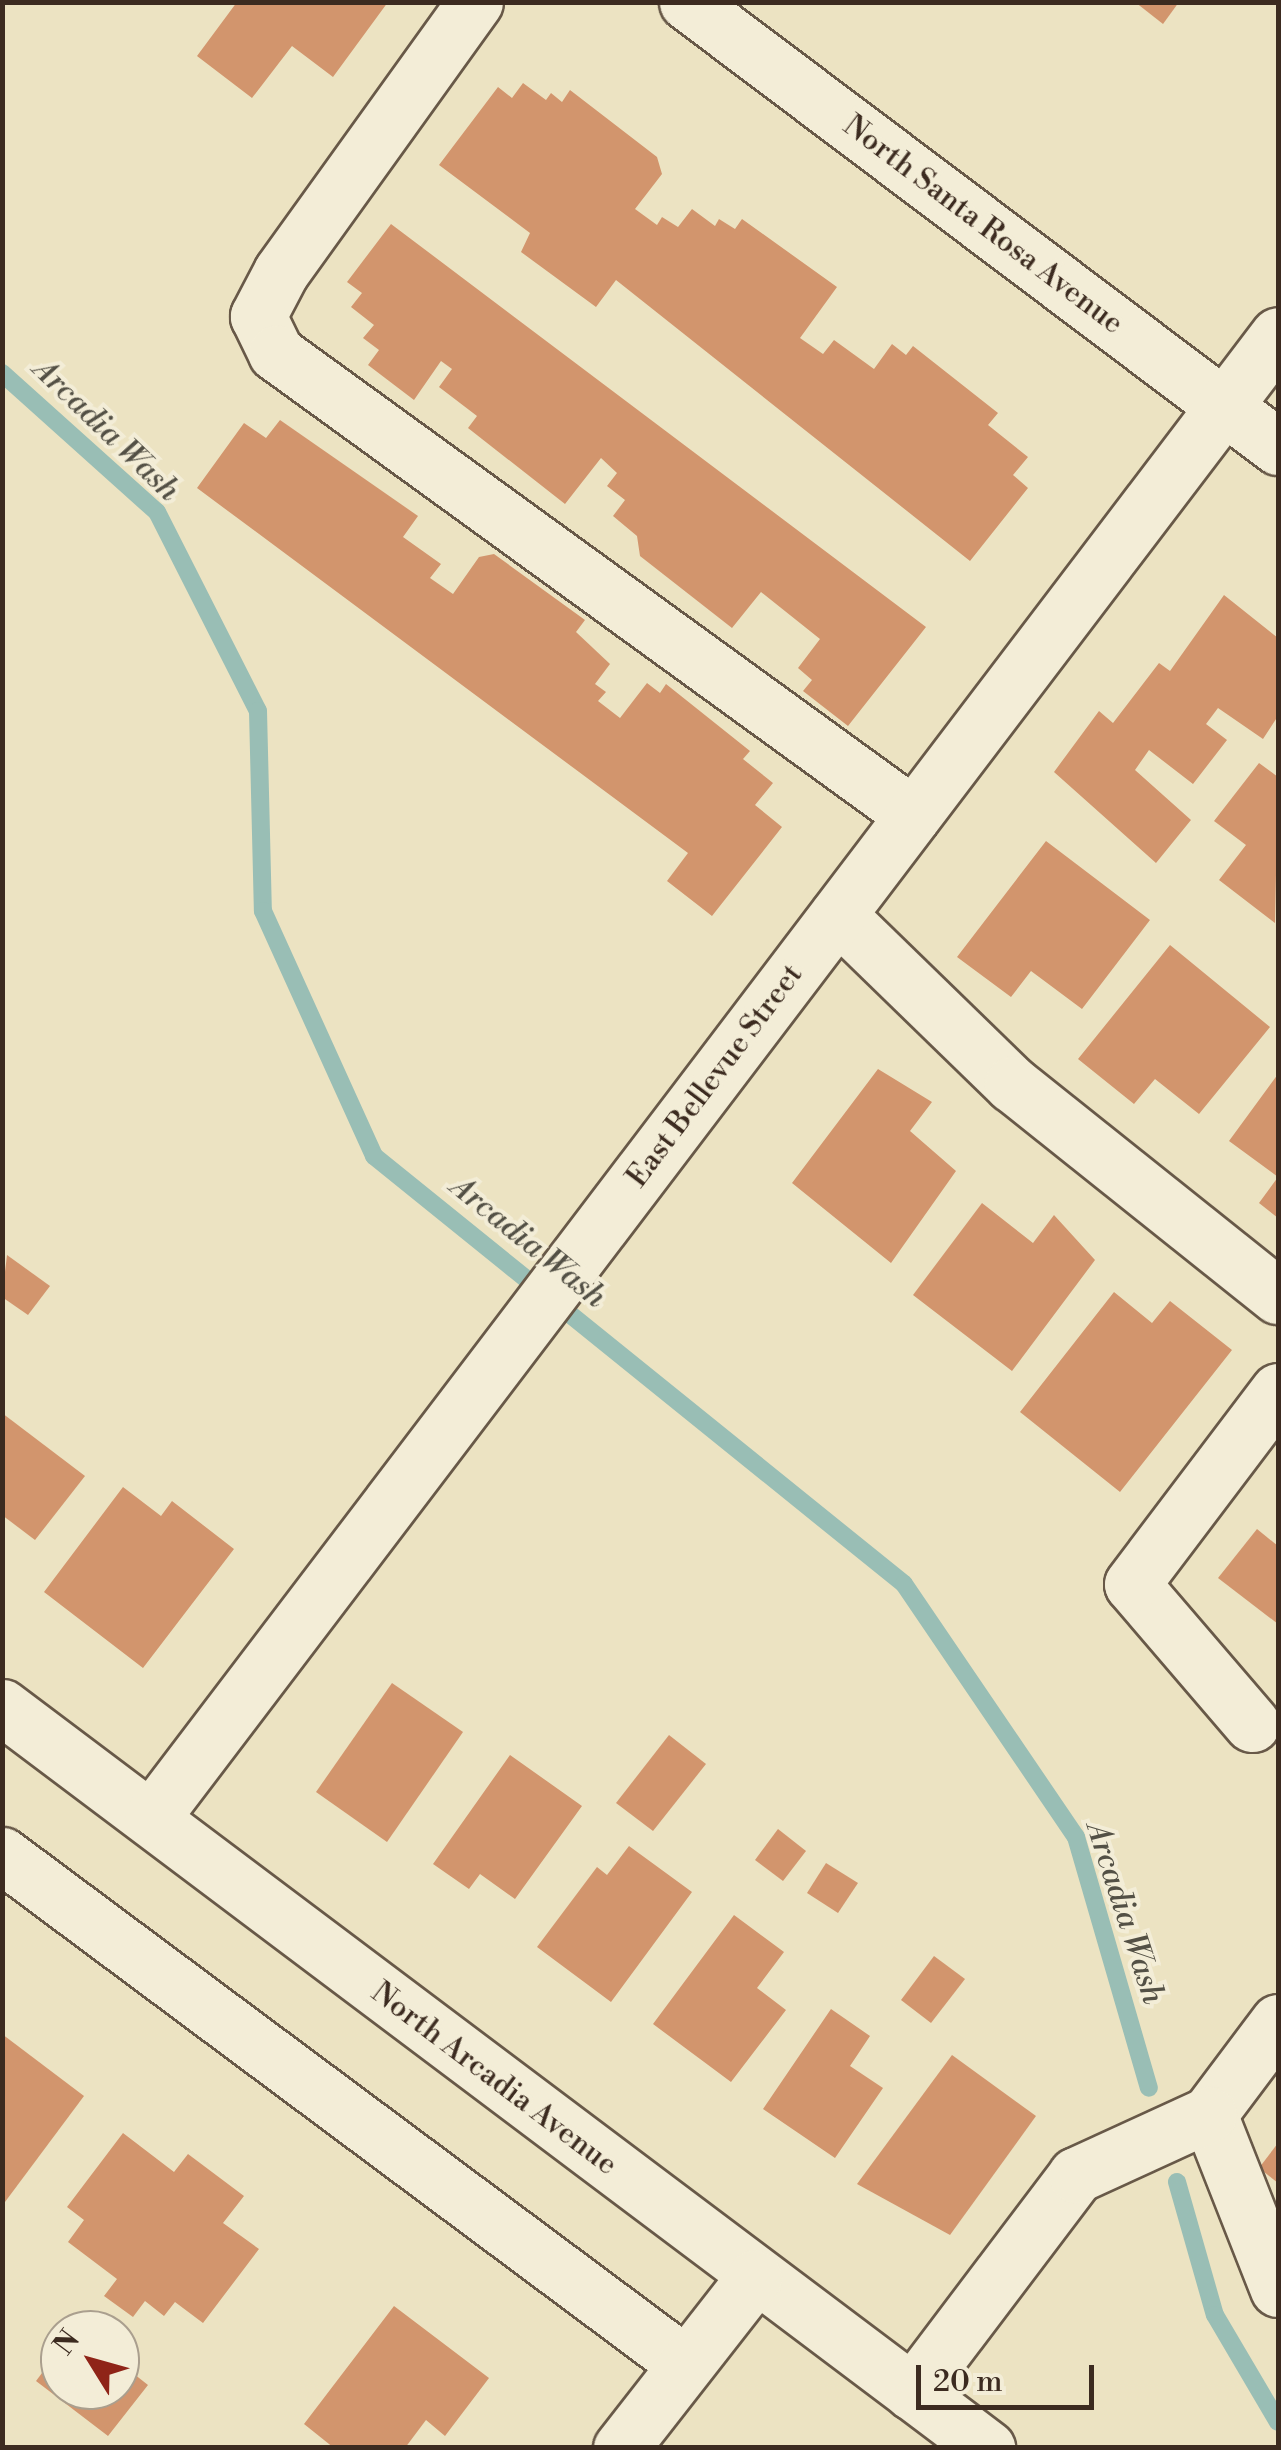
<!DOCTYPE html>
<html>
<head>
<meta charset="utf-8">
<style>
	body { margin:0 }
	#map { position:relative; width:1281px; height:2450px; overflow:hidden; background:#ece3c2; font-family:"Libre Bodoni",serif }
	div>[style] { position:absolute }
	.stream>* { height:18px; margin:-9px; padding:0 9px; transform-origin:9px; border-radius:9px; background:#99beb5 }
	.building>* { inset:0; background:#d2956d }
	.roads { filter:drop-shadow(2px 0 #685948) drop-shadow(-2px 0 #685948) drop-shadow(0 2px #685948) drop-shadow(0 -2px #685948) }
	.minor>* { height:55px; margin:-27.5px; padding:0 27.5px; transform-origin:27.5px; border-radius:27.5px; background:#f3edd7 }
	span { translate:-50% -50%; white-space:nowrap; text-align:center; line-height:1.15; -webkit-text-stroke:8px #f3edd7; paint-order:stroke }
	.street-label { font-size:30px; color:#3c2b20 }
	.water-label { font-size:32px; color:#535045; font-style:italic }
	.frame { position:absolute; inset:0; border:5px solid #3c2b20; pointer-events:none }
	.north { position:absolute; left:40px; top:2310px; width:100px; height:100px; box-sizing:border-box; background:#f3edd7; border:2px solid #aa9f8e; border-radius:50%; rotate:307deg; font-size:28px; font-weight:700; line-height:40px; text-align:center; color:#3c2b20 }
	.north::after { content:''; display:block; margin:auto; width:35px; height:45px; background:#8f2418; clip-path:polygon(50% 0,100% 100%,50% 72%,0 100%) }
	.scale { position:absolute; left:916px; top:2365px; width:178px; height:45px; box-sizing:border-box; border:5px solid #3c2b20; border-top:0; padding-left:12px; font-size:30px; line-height:35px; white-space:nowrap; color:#3c2b20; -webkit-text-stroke:8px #f3edd7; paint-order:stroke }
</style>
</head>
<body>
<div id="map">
	<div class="stream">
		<i style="left:2px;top:373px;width:208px;rotate:41.9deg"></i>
		<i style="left:157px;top:512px;width:223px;rotate:63.1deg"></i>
		<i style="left:258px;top:711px;width:200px;rotate:88.6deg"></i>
		<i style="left:263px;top:911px;width:269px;rotate:65.6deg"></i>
		<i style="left:374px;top:1156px;width:681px;rotate:38.92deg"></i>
		<i style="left:904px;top:1584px;width:306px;rotate:55.8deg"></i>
		<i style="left:1076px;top:1837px;width:261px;rotate:73.8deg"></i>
		<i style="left:1177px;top:2182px;width:138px;rotate:74.1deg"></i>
		<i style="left:1215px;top:2315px;width:124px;rotate:59.5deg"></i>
	</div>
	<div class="building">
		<i style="clip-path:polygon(237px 2px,388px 2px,333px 77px,292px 46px,252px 98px,197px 56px)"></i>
		<i style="clip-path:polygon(1135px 2px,1179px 2px,1163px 24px)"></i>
		<i style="clip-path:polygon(523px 83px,546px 100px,551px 93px,562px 102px,570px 90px,657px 157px,662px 174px,635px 209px,657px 225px,662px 217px,678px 227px,692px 209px,715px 226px,719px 219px,735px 229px,742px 219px,837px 287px,800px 338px,823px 354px,834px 340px,874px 369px,892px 344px,906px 355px,913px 346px,998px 413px,988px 425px,1028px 457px,1013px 475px,1028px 488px,970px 561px,616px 280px,596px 307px,521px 252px,530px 233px,439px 165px,498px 87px,512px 98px)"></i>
		<i style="clip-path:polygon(391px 224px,926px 627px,848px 726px,803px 691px,812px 680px,798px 668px,820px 639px,761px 592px,732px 628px,640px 556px,637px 536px,613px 516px,625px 500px,607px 486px,617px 473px,601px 458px,565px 504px,468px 428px,477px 416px,439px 387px,452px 369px,441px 361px,414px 400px,368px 365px,379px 350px,363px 338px,374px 325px,351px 307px,362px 293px,347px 282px)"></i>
		<i style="clip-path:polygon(280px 420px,418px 516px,403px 537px,441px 564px,430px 578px,453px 594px,479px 557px,494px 554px,585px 620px,576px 632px,610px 664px,595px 684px,606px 692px,598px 701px,620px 718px,647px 683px,660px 693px,666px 684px,750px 751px,743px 759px,773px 783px,755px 805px,782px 827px,712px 916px,667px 881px,688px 853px,197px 488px,244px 423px,266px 438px)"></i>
		<i style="clip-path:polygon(1224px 595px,1278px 638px,1278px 716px,1263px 739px,1218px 708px,1206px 724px,1227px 740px,1193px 784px,1149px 750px,1135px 770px,1191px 820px,1156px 863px,1054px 772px,1099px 711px,1113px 723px,1159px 663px,1170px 671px)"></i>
		<i style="clip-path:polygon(1259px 763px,1278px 777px,1275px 923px,1219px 880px,1246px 845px,1214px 821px)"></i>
		<i style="clip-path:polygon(1046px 841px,1150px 920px,1082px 1009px,1031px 971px,1011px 997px,957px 957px)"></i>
		<i style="clip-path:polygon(1170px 945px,1270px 1027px,1199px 1114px,1155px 1079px,1134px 1104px,1078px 1059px)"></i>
		<i style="clip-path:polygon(878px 1069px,932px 1102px,910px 1131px,956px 1171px,891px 1263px,792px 1183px)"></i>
		<i style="clip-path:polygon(1278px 1074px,1278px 1218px,1259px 1203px,1278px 1177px,1229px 1141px)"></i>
		<i style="clip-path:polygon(982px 1203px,1033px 1243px,1054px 1215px,1095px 1260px,1012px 1371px,913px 1295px)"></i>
		<i style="clip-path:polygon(7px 1255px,50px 1286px,28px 1315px,2px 1297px)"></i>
		<i style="clip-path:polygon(1114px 1292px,1152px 1323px,1170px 1301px,1232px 1350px,1120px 1492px,1020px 1412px)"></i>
		<i style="clip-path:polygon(2px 1413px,85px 1476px,35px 1540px,2px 1515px)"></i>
		<i style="clip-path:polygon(123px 1487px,161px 1516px,172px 1501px,234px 1549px,143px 1668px,44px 1592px)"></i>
		<i style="clip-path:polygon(1257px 1529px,1278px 1546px,1278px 1624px,1218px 1578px)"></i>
		<i style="clip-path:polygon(392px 1683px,463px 1732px,387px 1842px,316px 1792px)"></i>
		<i style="clip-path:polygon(669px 1735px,706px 1764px,653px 1831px,616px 1803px)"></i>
		<i style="clip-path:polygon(510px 1755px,582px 1806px,515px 1899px,480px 1874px,469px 1889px,433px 1864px)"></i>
		<i style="clip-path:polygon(778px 1829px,806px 1851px,783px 1881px,755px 1860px)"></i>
		<i style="clip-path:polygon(629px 1846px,692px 1892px,611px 2002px,537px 1947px,597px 1867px,607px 1875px)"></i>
		<i style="clip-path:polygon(826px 1863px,858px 1883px,838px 1913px,807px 1893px)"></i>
		<i style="clip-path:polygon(734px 1915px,784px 1952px,757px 1988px,786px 2010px,731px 2082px,653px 2024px)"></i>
		<i style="clip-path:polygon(934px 1956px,965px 1979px,931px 2023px,901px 2000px)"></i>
		<i style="clip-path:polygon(831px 2009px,870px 2036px,850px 2066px,883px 2088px,835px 2158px,763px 2109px)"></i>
		<i style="clip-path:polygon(2px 2034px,84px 2096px,2px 2206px)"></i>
		<i style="clip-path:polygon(952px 2055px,1036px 2116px,950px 2235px,857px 2184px)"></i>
		<i style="clip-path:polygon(123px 2133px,174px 2172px,188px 2154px,244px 2196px,223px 2223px,259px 2249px,203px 2323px,175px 2302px,164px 2316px,145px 2301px,133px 2317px,104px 2296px,117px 2279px,68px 2242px,84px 2220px,67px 2207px)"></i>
		<i style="clip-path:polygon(1278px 2143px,1278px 2183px,1259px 2168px)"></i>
		<i style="clip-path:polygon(394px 2306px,489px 2378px,445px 2436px,426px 2420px,405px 2448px,334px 2448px,304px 2424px)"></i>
		<i style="clip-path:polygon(60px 2349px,60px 2390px,120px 2390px,120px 2363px,148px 2385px,108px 2436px,36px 2381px)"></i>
	</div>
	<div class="roads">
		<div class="minor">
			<i style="left:475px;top:2px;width:332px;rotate:125.7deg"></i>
			<i style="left:281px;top:272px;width:50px;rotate:117.6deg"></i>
			<i style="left:258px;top:316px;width:41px;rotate:64.1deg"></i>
			<i style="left:276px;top:353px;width:787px;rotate:35.95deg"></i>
			<i style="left:687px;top:2px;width:740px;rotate:36.98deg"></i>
			<i style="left:838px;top:915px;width:243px;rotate:44.2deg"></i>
			<i style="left:1012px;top:1084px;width:340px;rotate:38.6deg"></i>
			<i style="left:2px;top:1707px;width:1233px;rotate:36.95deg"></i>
			<i style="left:1252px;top:1724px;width:184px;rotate:-130.6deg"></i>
			<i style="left:1132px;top:1584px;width:242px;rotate:-52.9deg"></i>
			<i style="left:152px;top:1817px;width:1861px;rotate:-52.77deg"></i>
			<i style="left:2px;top:1855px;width:850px;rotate:36.68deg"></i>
			<i style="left:1278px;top:2022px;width:115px;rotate:126.9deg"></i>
			<i style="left:1209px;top:2114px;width:188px;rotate:68.5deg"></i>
			<i style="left:912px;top:2392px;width:272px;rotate:-52.9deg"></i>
			<i style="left:1076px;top:2175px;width:146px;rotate:-24.6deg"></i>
			<i style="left:621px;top:2448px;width:216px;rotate:-52deg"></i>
		</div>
	</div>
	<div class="street-label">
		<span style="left:983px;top:225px;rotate:37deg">North Santa Rosa Avenue</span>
		<span style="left:715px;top:1076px;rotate:-53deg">East Bellevue Street</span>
		<span style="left:494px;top:2079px;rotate:37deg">North Arcadia Avenue</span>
	</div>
	<div class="water-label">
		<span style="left:106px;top:430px;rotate:44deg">Arcadia Wash</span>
		<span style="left:528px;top:1242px;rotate:39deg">Arcadia Wash</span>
		<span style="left:1125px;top:1913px;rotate:72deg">Arcadia Wash</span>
	</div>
	<div class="frame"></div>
	<div class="north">N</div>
	<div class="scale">20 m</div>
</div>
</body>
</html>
